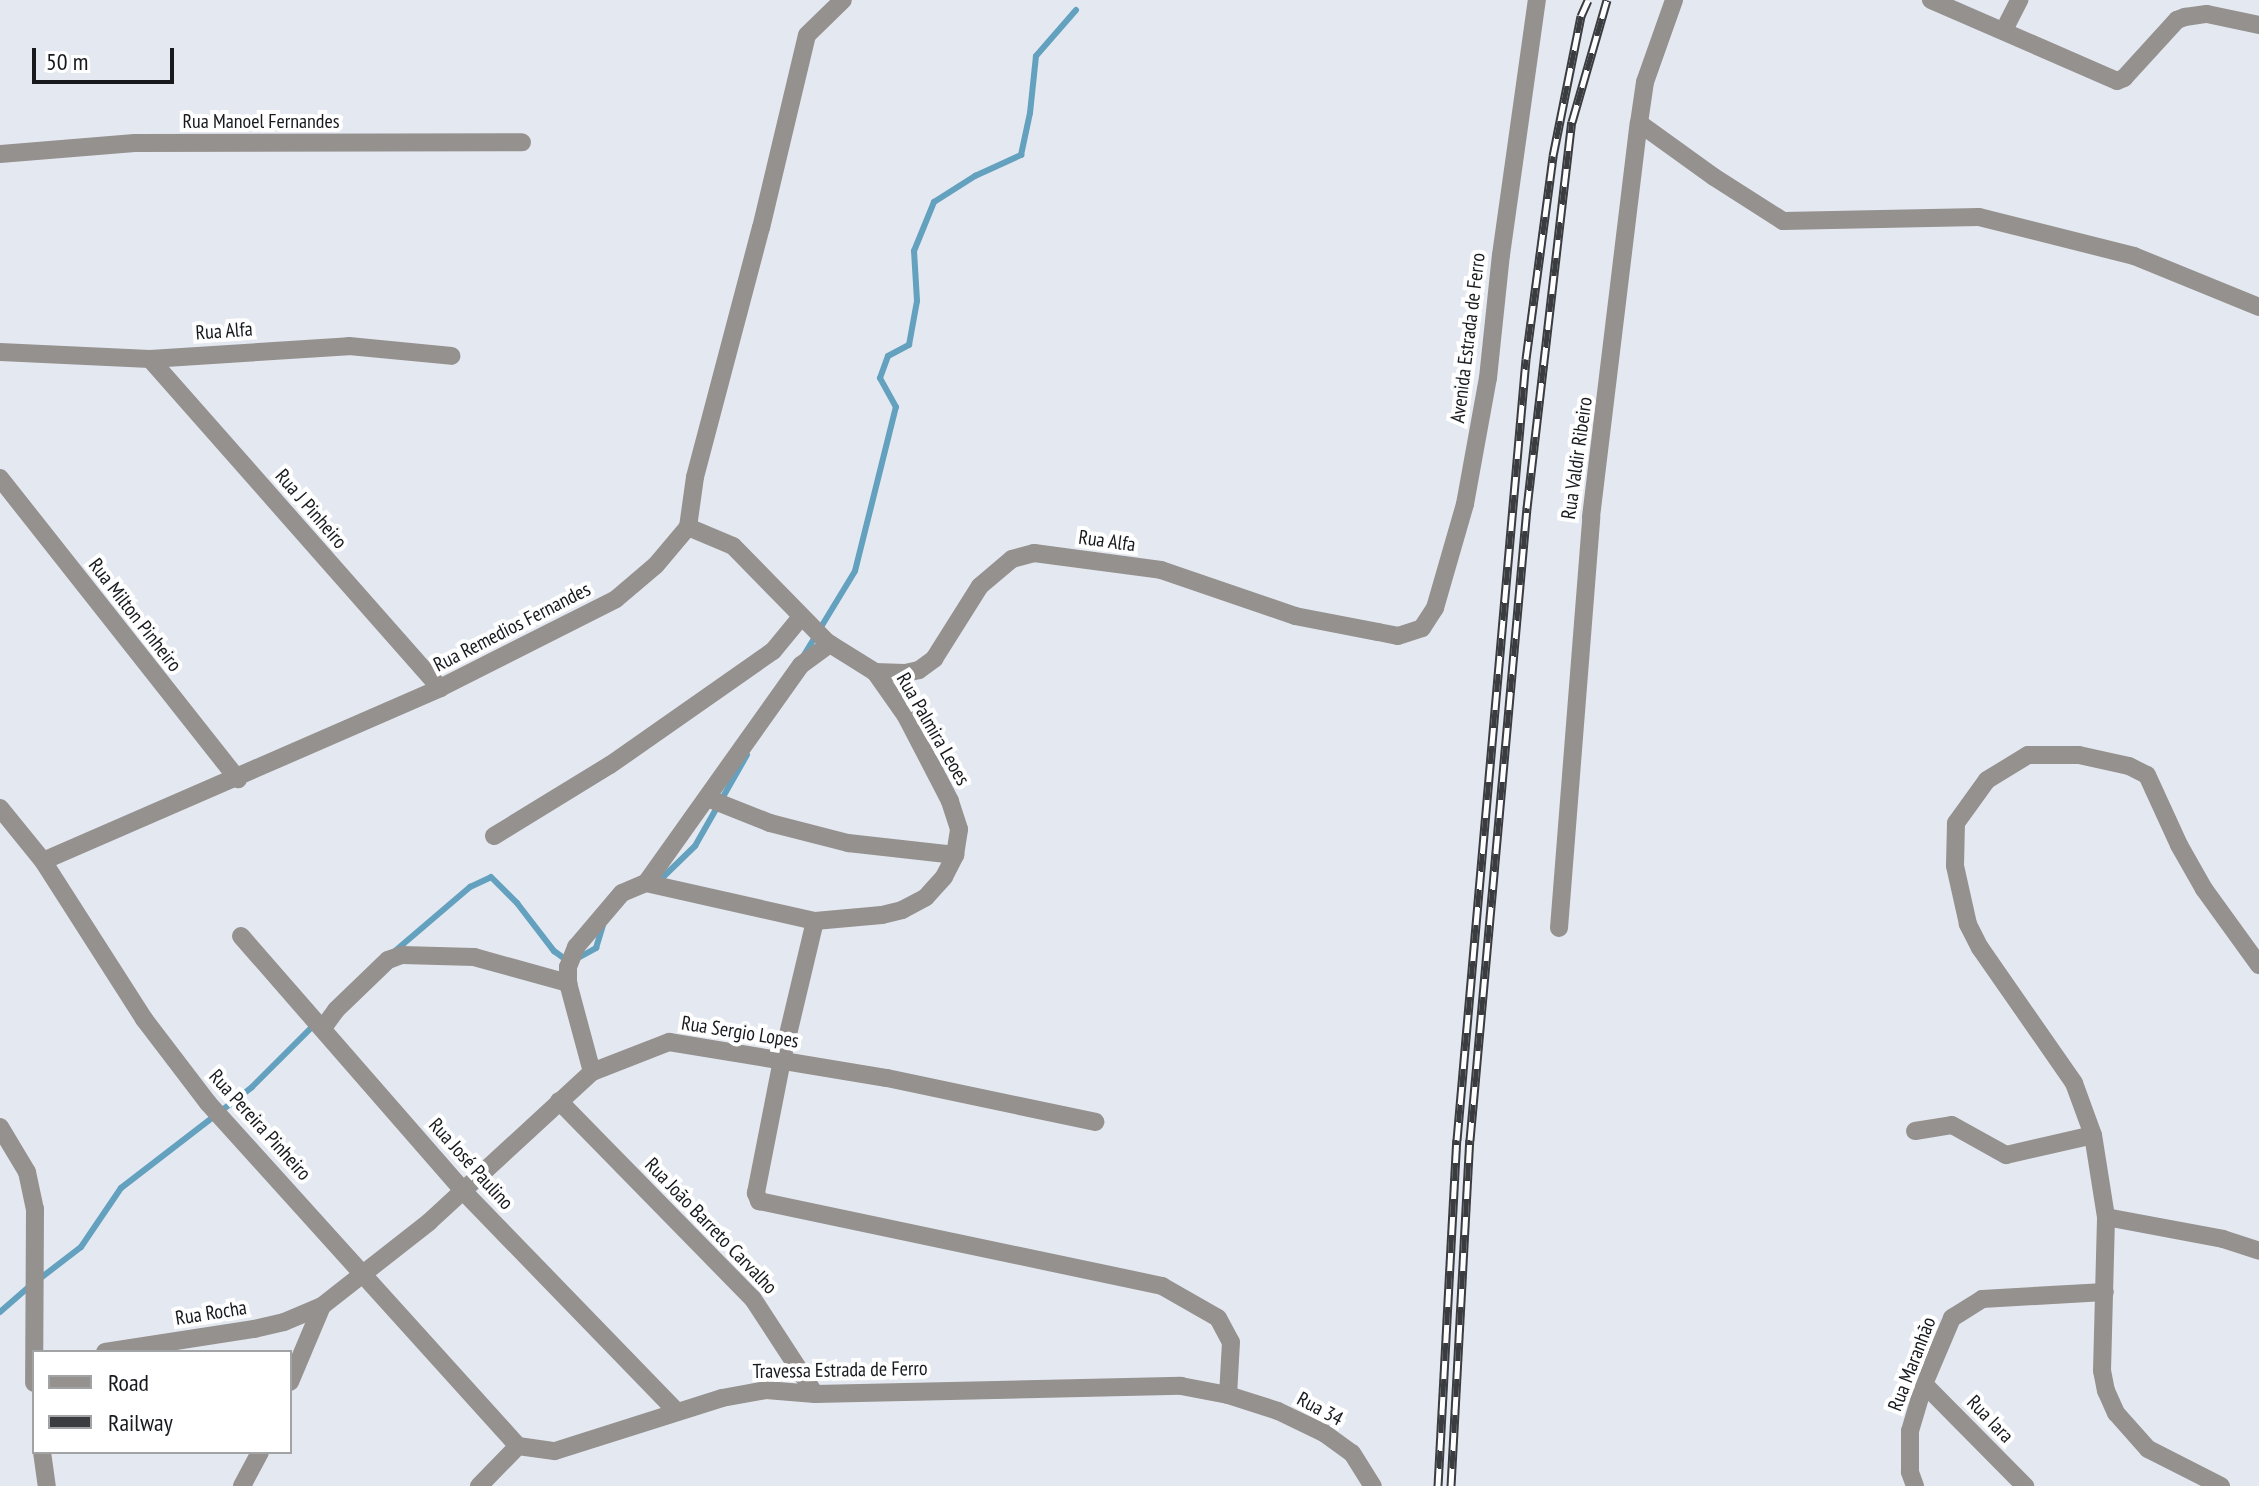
<!DOCTYPE html>
<html>
<head>
<meta charset="utf-8">
<style>
	body { margin:0 }
	#map { position:relative; width:2259px; height:1486px; overflow:hidden; background:#e4e9f1; font-family:"PT Sans Narrow",sans-serif }
	div>[style] { position:absolute }
	.stream>* { height:6px; margin:-3px; padding:0 3px; transform-origin:3px; border-radius:3px; background:#63a1bf }
	.street>* { height:18px; margin:-9px; padding:0 9px; transform-origin:9px; border-radius:9px; background:#95918f }
	.rail>* { height:9px; margin-top:-4.5px; transform-origin:0; background:repeating-linear-gradient(90deg,#fff 0 18px,#3a3c40 0 36px); box-sizing:border-box; border-block:2px solid #3a3c40 }
	span { translate:-50% -50%; white-space:nowrap; text-align:center; line-height:1.15; -webkit-text-stroke:8px #fff; paint-order:stroke }
	.street-label { font-size:20px; color:#17191c }
	.legend { position:absolute; left:32px; top:1350px; width:260px; height:104px; box-sizing:border-box; background:#fff; border:2px solid #a2a3a4; margin:0; padding:10px 14px; list-style:none; font-size:24px; color:#17191c }
	.legend li { display:flex; align-items:center; gap:16px; height:40px }
	.legend b { width:40px; border:2px solid #a2a3a4 }
	.scale { position:absolute; left:32px; top:48px; width:142px; height:36px; box-sizing:border-box; border:4px solid #17191c; border-top:0; padding-left:10px; font-size:24px; line-height:28px; white-space:nowrap; color:#17191c; -webkit-text-stroke:6px #fff; paint-order:stroke }
</style>
</head>
<body>
<div id="map">
	<div class="stream">
		<i style="left:804px;top:655px;width:98px;rotate:-58.7deg"></i>
		<i style="left:855px;top:571px;width:169px;rotate:-76deg"></i>
		<i style="left:896px;top:407px;width:33px;rotate:-119deg"></i>
		<i style="left:880px;top:378px;width:23px;rotate:-70deg"></i>
		<i style="left:888px;top:356px;width:24px;rotate:-28deg"></i>
		<i style="left:909px;top:345px;width:45px;rotate:-79.7deg"></i>
		<i style="left:917px;top:301px;width:50px;rotate:-93.4deg"></i>
		<i style="left:914px;top:251px;width:53px;rotate:-67.8deg"></i>
		<i style="left:934px;top:202px;width:49px;rotate:-32.4deg"></i>
		<i style="left:975px;top:176px;width:51px;rotate:-24.5deg"></i>
		<i style="left:1021px;top:155px;width:43px;rotate:-77.9deg"></i>
		<i style="left:1030px;top:113px;width:57px;rotate:-84deg"></i>
		<i style="left:1036px;top:56px;width:61px;rotate:-49deg"></i>
		<i style="left:658px;top:882px;width:52px;rotate:-44.2deg"></i>
		<i style="left:695px;top:846px;width:105px;rotate:-60.3deg"></i>
		<i style="left:395px;top:951px;width:99px;rotate:-40.5deg"></i>
		<i style="left:470px;top:887px;width:23px;rotate:-25deg"></i>
		<i style="left:491px;top:877px;width:37px;rotate:45deg"></i>
		<i style="left:517px;top:903px;width:61px;rotate:52.4deg"></i>
		<i style="left:554px;top:951px;width:17px;rotate:36deg"></i>
		<i style="left:578px;top:958px;width:21px;rotate:-29deg"></i>
		<i style="left:596px;top:948px;width:24px;rotate:-73deg"></i>
		<i style="left:38px;top:1280px;width:54px;rotate:-37.5deg"></i>
		<i style="left:81px;top:1247px;width:71px;rotate:-55.9deg"></i>
		<i style="left:121px;top:1188px;width:165px;rotate:-37.6deg"></i>
		<i style="left:252px;top:1087px;width:91px;rotate:-45deg"></i>
		<i style="left:0;top:1312px;width:38px;rotate:-41deg"></i>
	</div>
	<div class="street">
		<i style="left:1931px;top:0;width:203px;rotate:23.5deg"></i>
		<i style="left:2117px;top:81px;width:8px;rotate:-23deg"></i>
		<i style="left:2124px;top:78px;width:79px;rotate:-47.6deg"></i>
		<i style="left:2177px;top:20px;width:9px;rotate:-21deg"></i>
		<i style="left:2185px;top:17px;width:22px;rotate:-8deg"></i>
		<i style="left:2207px;top:14px;width:53px;rotate:11.9deg"></i>
		<i style="left:2004px;top:30px;width:34px;rotate:-63deg"></i>
		<i style="left:1639px;top:123px;width:92px;rotate:35.8deg"></i>
		<i style="left:1714px;top:177px;width:82px;rotate:32.5deg"></i>
		<i style="left:1783px;top:221px;width:196px;rotate:-1.2deg"></i>
		<i style="left:1979px;top:217px;width:160px;rotate:14.1deg"></i>
		<i style="left:2134px;top:256px;width:135px;rotate:22.2deg"></i>
		<i style="left:0;top:154px;width:135px;rotate:-4.7deg"></i>
		<i style="left:135px;top:143px;width:387px;rotate:-0.1deg"></i>
		<i style="left:0;top:352px;width:150px;rotate:2.7deg"></i>
		<i style="left:150px;top:359px;width:199px;rotate:-3.7deg"></i>
		<i style="left:349px;top:346px;width:103px;rotate:5.5deg"></i>
		<i style="left:150px;top:359px;width:439px;rotate:48.6deg"></i>
		<i style="left:0;top:478px;width:384px;rotate:51.7deg"></i>
		<i style="left:875px;top:672px;width:30px;rotate:2deg"></i>
		<i style="left:905px;top:673px;width:14px;rotate:-12deg"></i>
		<i style="left:919px;top:670px;width:19px;rotate:-36deg"></i>
		<i style="left:934px;top:659px;width:86px;rotate:-57.8deg"></i>
		<i style="left:980px;top:586px;width:42px;rotate:-40.2deg"></i>
		<i style="left:1012px;top:559px;width:23px;rotate:-15deg"></i>
		<i style="left:1034px;top:553px;width:128px;rotate:7.6deg"></i>
		<i style="left:1161px;top:570px;width:142px;rotate:18.9deg"></i>
		<i style="left:1295px;top:616px;width:85px;rotate:10.9deg"></i>
		<i style="left:1378px;top:632px;width:20px;rotate:11deg"></i>
		<i style="left:1398px;top:636px;width:25px;rotate:-18deg"></i>
		<i style="left:1422px;top:628px;width:24px;rotate:-57deg"></i>
		<i style="left:1435px;top:608px;width:108px;rotate:-73.9deg"></i>
		<i style="left:1465px;top:504px;width:128px;rotate:-79.7deg"></i>
		<i style="left:1488px;top:378px;width:124px;rotate:-84deg"></i>
		<i style="left:1501px;top:255px;width:258px;rotate:-82deg"></i>
		<i style="left:707px;top:798px;width:68px;rotate:21.6deg"></i>
		<i style="left:770px;top:823px;width:81px;rotate:14.4deg"></i>
		<i style="left:848px;top:843px;width:108px;rotate:6.4deg"></i>
		<i style="left:0;top:808px;width:68px;rotate:50.9deg"></i>
		<i style="left:43px;top:861px;width:188px;rotate:57.4deg"></i>
		<i style="left:144px;top:1019px;width:106px;rotate:52.7deg"></i>
		<i style="left:208px;top:1103px;width:462px;rotate:47.9deg"></i>
		<i style="left:494px;top:836px;width:136px;rotate:-31.5deg"></i>
		<i style="left:610px;top:765px;width:199px;rotate:-35deg"></i>
		<i style="left:773px;top:651px;width:44px;rotate:-50.5deg"></i>
		<i style="left:43px;top:861px;width:433px;rotate:-23.5deg"></i>
		<i style="left:440px;top:688px;width:197px;rotate:-26.8deg"></i>
		<i style="left:616px;top:599px;width:52px;rotate:-40.4deg"></i>
		<i style="left:656px;top:565px;width:50px;rotate:-49.9deg"></i>
		<i style="left:688px;top:527px;width:50px;rotate:-82deg"></i>
		<i style="left:695px;top:477px;width:258px;rotate:-75.2deg"></i>
		<i style="left:761px;top:228px;width:198px;rotate:-76.6deg"></i>
		<i style="left:807px;top:35px;width:50px;rotate:-44.2deg"></i>
		<i style="left:646px;top:883px;width:267px;rotate:-54.6deg"></i>
		<i style="left:801px;top:665px;width:36px;rotate:-36deg"></i>
		<i style="left:815px;top:921px;width:143px;rotate:103.4deg"></i>
		<i style="left:782px;top:1060px;width:136px;rotate:101.1deg"></i>
		<i style="left:756px;top:1193px;width:9px;rotate:69deg"></i>
		<i style="left:759px;top:1201px;width:412px;rotate:11.9deg"></i>
		<i style="left:1162px;top:1286px;width:64px;rotate:29.7deg"></i>
		<i style="left:1218px;top:1318px;width:27px;rotate:62deg"></i>
		<i style="left:1231px;top:1342px;width:53px;rotate:93.2deg"></i>
		<i style="left:1559px;top:928px;width:412px;rotate:-85.5deg"></i>
		<i style="left:1591px;top:517px;width:397px;rotate:-83.1deg"></i>
		<i style="left:1639px;top:123px;width:41px;rotate:-81.7deg"></i>
		<i style="left:1645px;top:82px;width:87px;rotate:-70.5deg"></i>
		<i style="left:241px;top:936px;width:340px;rotate:48.9deg"></i>
		<i style="left:464px;top:1192px;width:306px;rotate:45.9deg"></i>
		<i style="left:323px;top:1028px;width:22px;rotate:-54deg"></i>
		<i style="left:336px;top:1010px;width:72px;rotate:-43.9deg"></i>
		<i style="left:388px;top:960px;width:15px;rotate:-20deg"></i>
		<i style="left:402px;top:955px;width:72px;rotate:1.6deg"></i>
		<i style="left:474px;top:957px;width:98px;rotate:15.5deg"></i>
		<i style="left:592px;top:1072px;width:92px;rotate:-105.1deg"></i>
		<i style="left:568px;top:983px;width:16px;rotate:-90deg"></i>
		<i style="left:568px;top:967px;width:22px;rotate:-68deg"></i>
		<i style="left:576px;top:947px;width:71px;rotate:-49.6deg"></i>
		<i style="left:622px;top:893px;width:26px;rotate:-23deg"></i>
		<i style="left:646px;top:883px;width:173px;rotate:12.7deg"></i>
		<i style="left:815px;top:921px;width:67px;rotate:-5.1deg"></i>
		<i style="left:882px;top:915px;width:21px;rotate:-14deg"></i>
		<i style="left:902px;top:910px;width:27px;rotate:-28deg"></i>
		<i style="left:926px;top:897px;width:27px;rotate:-48deg"></i>
		<i style="left:944px;top:877px;width:25px;rotate:-63deg"></i>
		<i style="left:955px;top:855px;width:26px;rotate:-81deg"></i>
		<i style="left:959px;top:829px;width:29px;rotate:-108deg"></i>
		<i style="left:950px;top:801px;width:96px;rotate:-117.4deg"></i>
		<i style="left:906px;top:716px;width:54px;rotate:-125.2deg"></i>
		<i style="left:875px;top:672px;width:57px;rotate:-148deg"></i>
		<i style="left:827px;top:642px;width:134px;rotate:-134.4deg"></i>
		<i style="left:733px;top:546px;width:49px;rotate:-157.1deg"></i>
		<i style="left:559px;top:1101px;width:277px;rotate:45.6deg"></i>
		<i style="left:753px;top:1299px;width:113px;rotate:56.9deg"></i>
		<i style="left:0;top:1127px;width:52px;rotate:59deg"></i>
		<i style="left:27px;top:1172px;width:38px;rotate:78deg"></i>
		<i style="left:35px;top:1209px;width:174px;rotate:90.3deg"></i>
		<i style="left:1915px;top:1131px;width:37px;rotate:-9deg"></i>
		<i style="left:1952px;top:1125px;width:62px;rotate:29.1deg"></i>
		<i style="left:2006px;top:1155px;width:89px;rotate:-12.9deg"></i>
		<i style="left:2106px;top:1217px;width:119px;rotate:10.6deg"></i>
		<i style="left:2223px;top:1239px;width:38px;rotate:18deg"></i>
		<i style="left:105px;top:1352px;width:151px;rotate:-8.8deg"></i>
		<i style="left:254px;top:1329px;width:31px;rotate:-13deg"></i>
		<i style="left:284px;top:1322px;width:41px;rotate:-22.8deg"></i>
		<i style="left:322px;top:1306px;width:136px;rotate:-38.1deg"></i>
		<i style="left:429px;top:1222px;width:222px;rotate:-42.6deg"></i>
		<i style="left:592px;top:1072px;width:83px;rotate:-21.3deg"></i>
		<i style="left:669px;top:1042px;width:221px;rotate:9.4deg"></i>
		<i style="left:887px;top:1078px;width:213px;rotate:11.9deg"></i>
		<i style="left:290px;top:1382px;width:82px;rotate:-67.2deg"></i>
		<i style="left:1924px;top:1384px;width:144px;rotate:45.3deg"></i>
		<i style="left:518px;top:1446px;width:37px;rotate:8deg"></i>
		<i style="left:555px;top:1451px;width:175px;rotate:-17.6deg"></i>
		<i style="left:722px;top:1398px;width:45px;rotate:-10.3deg"></i>
		<i style="left:766px;top:1390px;width:49px;rotate:4.7deg"></i>
		<i style="left:815px;top:1394px;width:366px;rotate:-1.3deg"></i>
		<i style="left:1181px;top:1386px;width:48px;rotate:10.8deg"></i>
		<i style="left:1228px;top:1395px;width:52px;rotate:17.7deg"></i>
		<i style="left:1278px;top:1411px;width:51px;rotate:25.6deg"></i>
		<i style="left:1324px;top:1433px;width:34px;rotate:36deg"></i>
		<i style="left:1352px;top:1453px;width:39px;rotate:58deg"></i>
		<i style="left:42px;top:1452px;width:34px;rotate:82deg"></i>
		<i style="left:242px;top:1486px;width:38px;rotate:-62deg"></i>
		<i style="left:479px;top:1486px;width:56px;rotate:-45.7deg"></i>
		<i style="left:1915px;top:1486px;width:15px;rotate:-110deg"></i>
		<i style="left:1910px;top:1472px;width:41px;rotate:-90deg"></i>
		<i style="left:1910px;top:1431px;width:49px;rotate:-73.4deg"></i>
		<i style="left:1924px;top:1384px;width:72px;rotate:-67deg"></i>
		<i style="left:1952px;top:1318px;width:36px;rotate:-32deg"></i>
		<i style="left:1982px;top:1299px;width:123px;rotate:-3.3deg"></i>
		<i style="left:2221px;top:1486px;width:82px;rotate:-153.1deg"></i>
		<i style="left:2148px;top:1449px;width:48px;rotate:-131.6deg"></i>
		<i style="left:2116px;top:1413px;width:24px;rotate:-114deg"></i>
		<i style="left:2106px;top:1391px;width:20px;rotate:-101deg"></i>
		<i style="left:2102px;top:1371px;width:154px;rotate:-88.5deg"></i>
		<i style="left:2106px;top:1217px;width:83px;rotate:-99deg"></i>
		<i style="left:2093px;top:1135px;width:55px;rotate:-110.1deg"></i>
		<i style="left:2074px;top:1083px;width:165px;rotate:-124.8deg"></i>
		<i style="left:1980px;top:948px;width:27px;rotate:-117deg"></i>
		<i style="left:1968px;top:924px;width:59px;rotate:-102.6deg"></i>
		<i style="left:1955px;top:866px;width:43px;rotate:-88.7deg"></i>
		<i style="left:1956px;top:823px;width:53px;rotate:-54.2deg"></i>
		<i style="left:1987px;top:780px;width:48px;rotate:-31.4deg"></i>
		<i style="left:2028px;top:755px;width:51px"></i>
		<i style="left:2079px;top:755px;width:51px;rotate:12.4deg"></i>
		<i style="left:2129px;top:766px;width:20px;rotate:27deg"></i>
		<i style="left:2147px;top:775px;width:77px;rotate:65.4deg"></i>
		<i style="left:2179px;top:845px;width:51px;rotate:60.4deg"></i>
		<i style="left:2204px;top:889px;width:94px;rotate:54.1deg"></i>
	</div>
	<div class="rail">
		<i style="left:1438px;top:1486px;width:347px;rotate:-86.9deg"></i>
		<i style="left:1457px;top:1140px;width:784px;rotate:-84.95deg"></i>
		<i style="left:1526px;top:359px;width:205px;rotate:-82.4deg"></i>
		<i style="left:1553px;top:156px;width:143px;rotate:-78.7deg"></i>
		<i style="left:1581px;top:16px;width:17px;rotate:-66deg"></i>
		<i style="left:1451px;top:1486px;width:347px;rotate:-86.9deg"></i>
		<i style="left:1470px;top:1140px;width:635px;rotate:-84.85deg"></i>
		<i style="left:1527px;top:508px;width:389px;rotate:-83.4deg"></i>
		<i style="left:1572px;top:122px;width:127px;rotate:-74deg"></i>
	</div>
	<div class="street-label">
		<span style="left:261px;top:121px">Rua Manoel Fernandes</span>
		<span style="left:224px;top:331px;rotate:-4deg">Rua Alfa</span>
		<span style="left:1468px;top:338px;rotate:-83deg">Avenida Estrada de Ferro</span>
		<span style="left:1577px;top:458px;rotate:-82deg">Rua Valdir Ribeiro</span>
		<span style="left:311px;top:509px;rotate:49deg">Rua J Pinheiro</span>
		<span style="left:1107px;top:541px;rotate:8deg">Rua Alfa</span>
		<span style="left:135px;top:615px;rotate:52deg">Rua Milton Pinheiro</span>
		<span style="left:512px;top:627px;rotate:-27deg">Rua Remedios Fernandes</span>
		<span style="left:933px;top:729px;rotate:60deg">Rua Palmira Leoes</span>
		<span style="left:740px;top:1032px;rotate:9deg">Rua Sergio Lopes</span>
		<span style="left:260px;top:1125px;rotate:48deg">Rua Pereira Pinheiro</span>
		<span style="left:471px;top:1164px;rotate:48deg">Rua José Paulino</span>
		<span style="left:711px;top:1226px;rotate:46deg">Rua João Barreto Carvalho</span>
		<span style="left:211px;top:1313px;rotate:-9deg">Rua Rocha</span>
		<span style="left:1912px;top:1364px;rotate:-69deg">Rua Maranhão</span>
		<span style="left:840px;top:1370px;rotate:-1deg">Travessa Estrada de Ferro</span>
		<span style="left:1320px;top:1409px;rotate:28deg">Rua 34</span>
		<span style="left:1990px;top:1419px;rotate:46deg">Rua Iara</span>
	</div>
	<ul class="legend">
	<li><b style="height:10px;background:#95918f"></b>Road</li>
	<li><b style="height:10px;background:#3a3c40"></b>Railway</li>
	</ul>
	<div class="scale">50 m</div>
</div>
</body>
</html>
